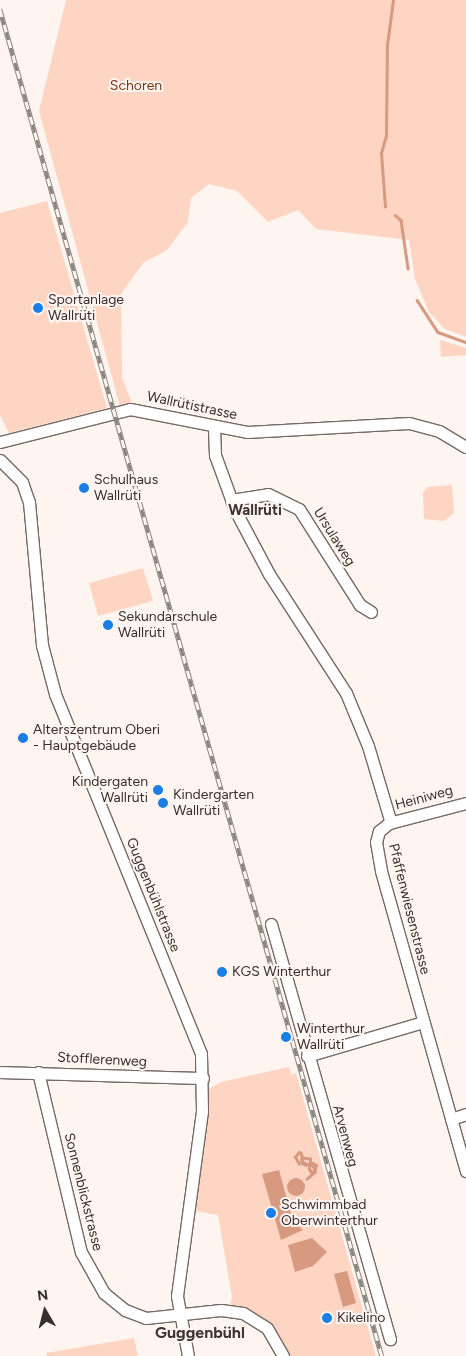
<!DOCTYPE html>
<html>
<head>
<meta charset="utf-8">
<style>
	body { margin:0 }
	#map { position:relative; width:466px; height:1356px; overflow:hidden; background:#fef5f0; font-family:Figtree,sans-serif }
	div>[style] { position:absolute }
	.green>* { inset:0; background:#fed5c3 }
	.water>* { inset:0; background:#d79a80 }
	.round { border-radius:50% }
	.stream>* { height:2.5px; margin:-1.25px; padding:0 1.25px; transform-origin:1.25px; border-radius:1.25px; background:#d79a80 }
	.roads { filter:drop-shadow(1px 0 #746965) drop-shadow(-1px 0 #746965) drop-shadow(0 1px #746965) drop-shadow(0 -1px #746965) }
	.minor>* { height:11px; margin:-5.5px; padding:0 5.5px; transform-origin:5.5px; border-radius:5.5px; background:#fff }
	.rail>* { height:4.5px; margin-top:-2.25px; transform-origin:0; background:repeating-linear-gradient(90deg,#fef5f0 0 8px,#8b8581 0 16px); box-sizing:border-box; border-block:1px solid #8b8581 }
	.dots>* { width:14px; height:14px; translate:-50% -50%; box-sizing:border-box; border:2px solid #fef5f0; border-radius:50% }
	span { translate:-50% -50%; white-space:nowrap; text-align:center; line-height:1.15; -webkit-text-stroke:4px #fef5f0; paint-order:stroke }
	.park-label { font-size:14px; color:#7c340c }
	.poi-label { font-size:14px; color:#35302e }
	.left { translate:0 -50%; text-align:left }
	.right { translate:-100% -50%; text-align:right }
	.street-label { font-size:14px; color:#35302e }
	.neighbourhood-label { font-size:15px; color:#3d3430; font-weight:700 }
	.quarter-label { font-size:16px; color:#3d3430; font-weight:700 }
	.north { position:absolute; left:20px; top:1286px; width:50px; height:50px; -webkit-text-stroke:4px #fef5f0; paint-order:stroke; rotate:352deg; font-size:14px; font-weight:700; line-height:20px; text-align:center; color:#35302e }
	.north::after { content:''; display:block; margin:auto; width:18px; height:22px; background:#35302e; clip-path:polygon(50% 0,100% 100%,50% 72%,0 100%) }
</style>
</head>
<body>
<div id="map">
	<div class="green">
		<i style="clip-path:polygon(66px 0,466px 0,466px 337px,445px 329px,429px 312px,415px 279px,409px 240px,316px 229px,298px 210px,268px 222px,237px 191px,209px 184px,191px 198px,188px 222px,167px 250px,143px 263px,121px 294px,122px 378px,135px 410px,121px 410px,39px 111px)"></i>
		<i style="clip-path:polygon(47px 201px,107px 408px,9px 433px,0 415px,0 213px)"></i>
		<i style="clip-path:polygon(440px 340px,466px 348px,466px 355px,441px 357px)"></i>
		<i style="clip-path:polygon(452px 485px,454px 513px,444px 521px,424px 519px,423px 493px,427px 487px)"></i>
		<i style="clip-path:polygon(143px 568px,153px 601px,98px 616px,89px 583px)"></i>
		<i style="clip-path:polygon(289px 1067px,291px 1075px,296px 1073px,376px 1356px,287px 1356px,277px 1333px,262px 1318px,230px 1306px,232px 1297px,218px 1215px,195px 1211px,209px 1089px,221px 1082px)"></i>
		<i style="clip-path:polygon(134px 1338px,138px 1356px,47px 1356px,46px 1353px)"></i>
	</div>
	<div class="water">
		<i style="clip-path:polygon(279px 1170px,293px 1221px,303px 1230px,281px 1240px,262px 1174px)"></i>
		<i class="round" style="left:287px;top:1178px;width:18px;height:18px"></i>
		<i style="clip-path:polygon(312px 1238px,327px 1252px,313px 1266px,295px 1272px,288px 1245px)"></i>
		<i style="clip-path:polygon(347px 1271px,356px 1303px,343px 1307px,334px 1274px)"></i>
	</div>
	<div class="stream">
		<i style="left:385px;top:207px;width:54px;rotate:-94.2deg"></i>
		<i style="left:381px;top:153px;width:18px;rotate:-74deg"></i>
		<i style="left:386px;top:136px;width:91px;rotate:-89.4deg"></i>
		<i style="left:387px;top:45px;width:45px;rotate:-82.4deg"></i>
		<i style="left:395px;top:215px;width:8px;rotate:40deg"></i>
		<i style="left:401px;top:220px;width:49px;rotate:81.7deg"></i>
		<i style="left:417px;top:300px;width:38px;rotate:57deg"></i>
		<i style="left:438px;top:332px;width:30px;rotate:20deg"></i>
		<i style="left:299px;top:1164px;width:8px;rotate:-120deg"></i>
		<i style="left:295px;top:1157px;width:6px;rotate:-51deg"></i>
		<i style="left:299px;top:1152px;width:2px;rotate:27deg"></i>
		<i style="left:301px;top:1153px;width:3px;rotate:72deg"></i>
		<i style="left:302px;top:1156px;width:4px;rotate:90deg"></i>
		<i style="left:302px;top:1160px;width:2px;rotate:63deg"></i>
		<i style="left:303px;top:1162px;width:2px;rotate:27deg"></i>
		<i style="left:305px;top:1163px;width:1px;rotate:45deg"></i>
		<i style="left:306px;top:1164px;width:3px"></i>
		<i style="left:309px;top:1164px;width:2px;rotate:-27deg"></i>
		<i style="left:311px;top:1163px;width:2px"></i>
		<i style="left:313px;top:1163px;width:4px;rotate:34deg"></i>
		<i style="left:316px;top:1165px;width:7px;rotate:98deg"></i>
		<i style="left:315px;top:1172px;width:4px;rotate:180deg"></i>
		<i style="left:311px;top:1172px;width:4px;rotate:-124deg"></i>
		<i style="left:309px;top:1169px;width:2px;rotate:-90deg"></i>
		<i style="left:309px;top:1167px;width:3px;rotate:-72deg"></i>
		<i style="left:310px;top:1164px;width:5px;rotate:-90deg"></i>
		<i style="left:310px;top:1159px;width:7px;rotate:-172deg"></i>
		<i style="left:303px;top:1158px;width:1px;rotate:135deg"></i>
		<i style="left:302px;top:1159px;width:4px;rotate:90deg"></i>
		<i style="left:302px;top:1163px;width:4px;rotate:27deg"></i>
		<i style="left:306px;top:1165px;width:6px"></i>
		<i style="left:312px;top:1165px;width:5px;rotate:53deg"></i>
		<i style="left:315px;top:1169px;width:2px;rotate:90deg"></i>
		<i style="left:315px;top:1171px;width:2px;rotate:117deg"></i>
		<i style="left:314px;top:1173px;width:9px;rotate:139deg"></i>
	</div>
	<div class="roads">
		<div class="minor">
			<i style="left:214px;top:427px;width:28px;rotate:88deg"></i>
			<i style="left:215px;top:455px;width:59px;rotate:70deg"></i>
			<i style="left:235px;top:510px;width:72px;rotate:62deg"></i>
			<i style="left:269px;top:574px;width:142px;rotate:57.1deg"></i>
			<i style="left:346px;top:693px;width:57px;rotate:67.5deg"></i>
			<i style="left:368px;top:746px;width:80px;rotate:73.4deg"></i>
			<i style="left:0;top:442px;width:134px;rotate:-14.2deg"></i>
			<i style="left:130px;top:409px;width:119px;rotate:11.1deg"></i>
			<i style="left:247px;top:432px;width:162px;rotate:-3.2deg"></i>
			<i style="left:409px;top:423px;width:31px;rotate:15deg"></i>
			<i style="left:439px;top:431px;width:31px;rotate:31deg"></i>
			<i style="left:0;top:460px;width:31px;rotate:45deg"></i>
			<i style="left:22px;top:482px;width:21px;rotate:71deg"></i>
			<i style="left:29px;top:502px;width:144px;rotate:84.8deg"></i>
			<i style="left:42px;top:645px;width:51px;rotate:75.1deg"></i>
			<i style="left:55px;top:694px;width:388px;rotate:67.9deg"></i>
			<i style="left:201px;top:1054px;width:57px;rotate:89deg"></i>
			<i style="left:202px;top:1111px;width:187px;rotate:97.7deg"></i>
			<i style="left:177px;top:1296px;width:61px;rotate:79.6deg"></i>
			<i style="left:231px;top:500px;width:37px;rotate:-9deg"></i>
			<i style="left:268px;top:494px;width:34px;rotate:26deg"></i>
			<i style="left:299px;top:509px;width:114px;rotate:57.6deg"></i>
			<i style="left:360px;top:605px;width:13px;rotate:32deg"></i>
			<i style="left:466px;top:803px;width:80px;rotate:165.4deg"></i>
			<i style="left:389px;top:823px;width:13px;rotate:141deg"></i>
			<i style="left:379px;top:831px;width:11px;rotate:105deg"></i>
			<i style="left:376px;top:842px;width:29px;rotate:80deg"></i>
			<i style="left:381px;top:871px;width:312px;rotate:74.2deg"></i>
			<i style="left:271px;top:924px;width:432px;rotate:74deg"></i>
			<i style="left:307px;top:1056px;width:121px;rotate:-16.3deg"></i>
			<i style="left:0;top:1072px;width:203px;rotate:1.7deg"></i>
			<i style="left:38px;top:1072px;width:185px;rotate:76.6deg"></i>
			<i style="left:81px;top:1252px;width:47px;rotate:60.7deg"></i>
			<i style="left:104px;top:1293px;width:27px;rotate:39deg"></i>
			<i style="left:125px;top:1310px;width:22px;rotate:21deg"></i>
			<i style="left:146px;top:1318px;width:75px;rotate:-6.1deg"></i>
			<i style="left:221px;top:1310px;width:22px;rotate:8deg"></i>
			<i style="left:243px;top:1313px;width:28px;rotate:32deg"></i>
			<i style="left:267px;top:1328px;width:32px;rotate:60deg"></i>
			<i style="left:451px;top:1119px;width:16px;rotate:-18deg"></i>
		</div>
	</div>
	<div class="rail">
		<i style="left:0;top:9px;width:1400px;rotate:74.17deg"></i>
	</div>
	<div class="dots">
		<i style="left:38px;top:308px;background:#197ee6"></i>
		<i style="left:84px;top:488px;background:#197ee6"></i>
		<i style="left:108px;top:625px;background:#197ee6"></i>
		<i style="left:23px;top:738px;background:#197ee6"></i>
		<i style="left:158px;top:790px;background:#197ee6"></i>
		<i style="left:163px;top:803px;background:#197ee6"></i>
		<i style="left:222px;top:972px;background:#197ee6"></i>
		<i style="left:286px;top:1037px;background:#197ee6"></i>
		<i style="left:271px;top:1213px;background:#197ee6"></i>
		<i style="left:327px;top:1318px;background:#197ee6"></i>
	</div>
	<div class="park-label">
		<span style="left:136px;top:86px">Schoren</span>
	</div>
	<div class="poi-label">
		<span class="left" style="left:48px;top:308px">Sportanlage<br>Wallrüti</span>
		<span class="left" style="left:94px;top:488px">Schulhaus<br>Wallrüti</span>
		<span class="left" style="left:118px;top:625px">Sekundarschule<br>Wallrüti</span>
		<span class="left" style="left:33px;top:738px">Alterszentrum Oberi<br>- Hauptgebäude</span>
		<span class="right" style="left:148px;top:790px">Kindergaten<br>Wallrüti</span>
		<span class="left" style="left:173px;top:803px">Kindergarten<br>Wallrüti</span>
		<span class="left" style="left:232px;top:972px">KGS Winterthur</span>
		<span class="left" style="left:297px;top:1037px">Winterthur<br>Wallrüti</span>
		<span class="left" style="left:281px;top:1213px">Schwimmbad<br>Oberwinterthur</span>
		<span class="left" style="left:337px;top:1318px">Kikelino</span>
	</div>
	<div class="street-label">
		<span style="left:192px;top:406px;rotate:12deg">Wallrütistrasse</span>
		<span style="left:334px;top:537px;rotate:58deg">Ursulaweg</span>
		<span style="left:424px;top:798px;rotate:-15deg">Heiniweg</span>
		<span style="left:153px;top:895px;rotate:68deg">Guggenbühlstrasse</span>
		<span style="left:409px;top:909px;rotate:76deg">Pfaffenwiesenstrasse</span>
		<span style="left:102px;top:1060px;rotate:3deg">Stofflerenweg</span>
		<span style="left:345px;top:1136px;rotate:75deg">Arvenweg</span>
		<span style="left:83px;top:1192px;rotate:76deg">Sonnenblickstrasse</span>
	</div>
	<div class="neighbourhood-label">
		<span style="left:255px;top:511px">Wallrüti</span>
	</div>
	<div class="quarter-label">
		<span style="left:200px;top:1333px">Guggenbühl</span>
	</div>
	<div class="north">N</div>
</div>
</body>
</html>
